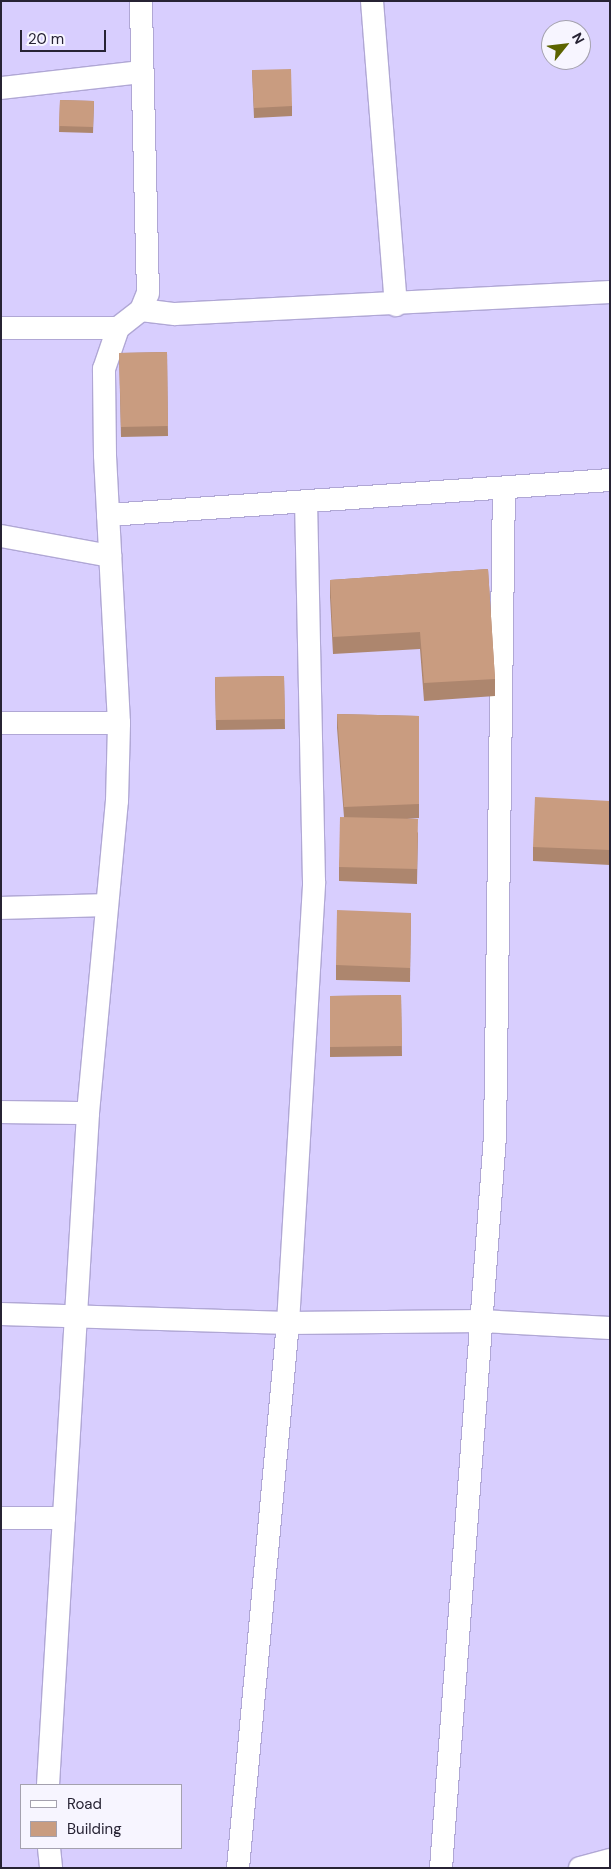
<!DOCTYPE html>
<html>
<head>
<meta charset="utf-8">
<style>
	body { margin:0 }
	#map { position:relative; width:611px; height:1869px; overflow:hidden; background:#d8cefe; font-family:"DM Sans",sans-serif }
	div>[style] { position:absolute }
	.roads { filter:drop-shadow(1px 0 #b0a7d5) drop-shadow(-1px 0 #b0a7d5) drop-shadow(0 1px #b0a7d5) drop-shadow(0 -1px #b0a7d5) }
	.minor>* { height:22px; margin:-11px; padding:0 11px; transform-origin:11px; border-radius:11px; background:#fff }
	.wall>* { inset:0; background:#ad866e }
	.building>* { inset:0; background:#c99c80 }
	span { translate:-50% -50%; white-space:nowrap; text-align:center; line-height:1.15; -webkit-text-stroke:4px #f7f5ff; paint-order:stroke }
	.frame { position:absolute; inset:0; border:2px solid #272334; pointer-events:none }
	.legend { position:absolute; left:20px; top:1784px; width:162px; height:65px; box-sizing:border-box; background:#f7f5ff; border:1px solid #a4a1ae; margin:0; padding:6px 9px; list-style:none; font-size:15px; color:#272334 }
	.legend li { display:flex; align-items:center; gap:10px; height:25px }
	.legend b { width:25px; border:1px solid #a4a1ae }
	.north { position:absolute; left:541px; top:20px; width:50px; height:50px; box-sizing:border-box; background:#f7f5ff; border:1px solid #a4a1ae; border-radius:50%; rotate:61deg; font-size:14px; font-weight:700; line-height:20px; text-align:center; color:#272334 }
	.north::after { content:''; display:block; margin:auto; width:18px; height:22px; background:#5c6300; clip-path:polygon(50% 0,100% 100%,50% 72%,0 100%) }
	.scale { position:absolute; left:20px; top:30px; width:86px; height:22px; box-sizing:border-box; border:2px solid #272334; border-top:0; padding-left:6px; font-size:15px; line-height:18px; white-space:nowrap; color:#272334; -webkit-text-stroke:4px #f7f5ff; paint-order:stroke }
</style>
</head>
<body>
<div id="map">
	<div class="roads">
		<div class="minor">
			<i style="left:372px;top:1px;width:305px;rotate:85.5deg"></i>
			<i style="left:1px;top:88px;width:141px;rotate:-6.5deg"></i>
			<i style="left:141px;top:310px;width:34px;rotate:7deg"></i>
			<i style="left:175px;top:314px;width:436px;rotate:-2.9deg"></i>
			<i style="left:1px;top:328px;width:117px"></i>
			<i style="left:108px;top:515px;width:503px;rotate:-3.99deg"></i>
			<i style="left:1px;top:536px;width:111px;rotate:10.4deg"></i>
			<i style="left:1px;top:723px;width:118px"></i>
			<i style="left:119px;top:723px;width:268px;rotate:-93deg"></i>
			<i style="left:105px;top:455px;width:86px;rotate:-90.7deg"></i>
			<i style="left:104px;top:369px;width:43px;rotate:-71.1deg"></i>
			<i style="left:118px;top:328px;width:29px;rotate:-38deg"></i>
			<i style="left:141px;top:310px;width:18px;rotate:-68deg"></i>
			<i style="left:148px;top:293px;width:292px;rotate:-91.4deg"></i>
			<i style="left:1px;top:908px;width:106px;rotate:-1.6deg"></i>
			<i style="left:1px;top:1112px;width:87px;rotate:0.7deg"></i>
			<i style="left:1px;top:1314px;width:287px;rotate:1.8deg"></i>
			<i style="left:288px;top:1323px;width:194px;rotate:-0.6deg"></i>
			<i style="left:482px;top:1321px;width:128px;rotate:3.1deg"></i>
			<i style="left:1px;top:1518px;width:63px"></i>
			<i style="left:48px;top:1785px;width:673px;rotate:-86.59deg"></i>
			<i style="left:88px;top:1113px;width:313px;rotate:-84.7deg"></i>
			<i style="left:117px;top:801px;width:78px;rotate:-88.5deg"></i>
			<i style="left:49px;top:1848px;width:20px;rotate:84deg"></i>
			<i style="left:238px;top:1868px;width:547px;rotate:-84.76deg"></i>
			<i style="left:288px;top:1323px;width:442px;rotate:-86.6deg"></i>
			<i style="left:314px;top:882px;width:380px;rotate:-91.2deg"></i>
			<i style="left:441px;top:1868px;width:733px;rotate:-85.78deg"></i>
			<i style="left:495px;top:1137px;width:649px;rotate:-89.21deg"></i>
			<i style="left:580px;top:1868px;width:31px;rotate:-15deg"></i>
		</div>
	</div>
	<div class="wall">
		<i style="clip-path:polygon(252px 70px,292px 106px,292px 116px,254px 118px)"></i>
		<i style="clip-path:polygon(60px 100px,94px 101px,93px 133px,59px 132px)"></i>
		<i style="clip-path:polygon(167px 352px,168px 436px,121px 437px,119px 353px)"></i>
		<i style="clip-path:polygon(488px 569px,495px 679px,495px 696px,424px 701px,420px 649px,333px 654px,330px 597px,330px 580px)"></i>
		<i style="clip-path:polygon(284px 676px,285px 729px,216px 730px,215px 677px)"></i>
		<i style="clip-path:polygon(337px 714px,419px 716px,419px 818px,407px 819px,418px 833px,417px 884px,339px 881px,339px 867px,344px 817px,337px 728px)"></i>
		<i style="clip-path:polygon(610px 801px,610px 865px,533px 861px,533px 847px)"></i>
		<i style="clip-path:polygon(411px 913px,410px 982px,336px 980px,336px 965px)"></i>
		<i style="clip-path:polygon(401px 995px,402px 1056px,330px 1057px,330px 996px)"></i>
	</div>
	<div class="building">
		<i style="clip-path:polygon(291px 69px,292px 106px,254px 108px,252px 70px)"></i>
		<i style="clip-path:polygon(60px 100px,94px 101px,93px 127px,59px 126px)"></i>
		<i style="clip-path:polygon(167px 352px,168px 426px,121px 427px,119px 353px)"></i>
		<i style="clip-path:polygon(488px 569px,495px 679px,424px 683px,420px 632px,333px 637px,330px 580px)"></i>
		<i style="clip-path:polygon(284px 676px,285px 719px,216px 720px,215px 677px)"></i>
		<i style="clip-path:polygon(337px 714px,419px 716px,419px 804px,344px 807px)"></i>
		<i style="clip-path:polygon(535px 797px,610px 801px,610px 850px,533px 847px)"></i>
		<i style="clip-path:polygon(340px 817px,418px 819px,417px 869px,339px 867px)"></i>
		<i style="clip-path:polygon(337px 910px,411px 913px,410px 968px,336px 965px)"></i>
		<i style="clip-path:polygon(401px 995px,402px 1046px,330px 1047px,330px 996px)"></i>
	</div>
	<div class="frame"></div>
	<ul class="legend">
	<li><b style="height:6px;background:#fff"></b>Road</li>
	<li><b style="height:14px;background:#c99c80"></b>Building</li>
	</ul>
	<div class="north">N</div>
	<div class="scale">20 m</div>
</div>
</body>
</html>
